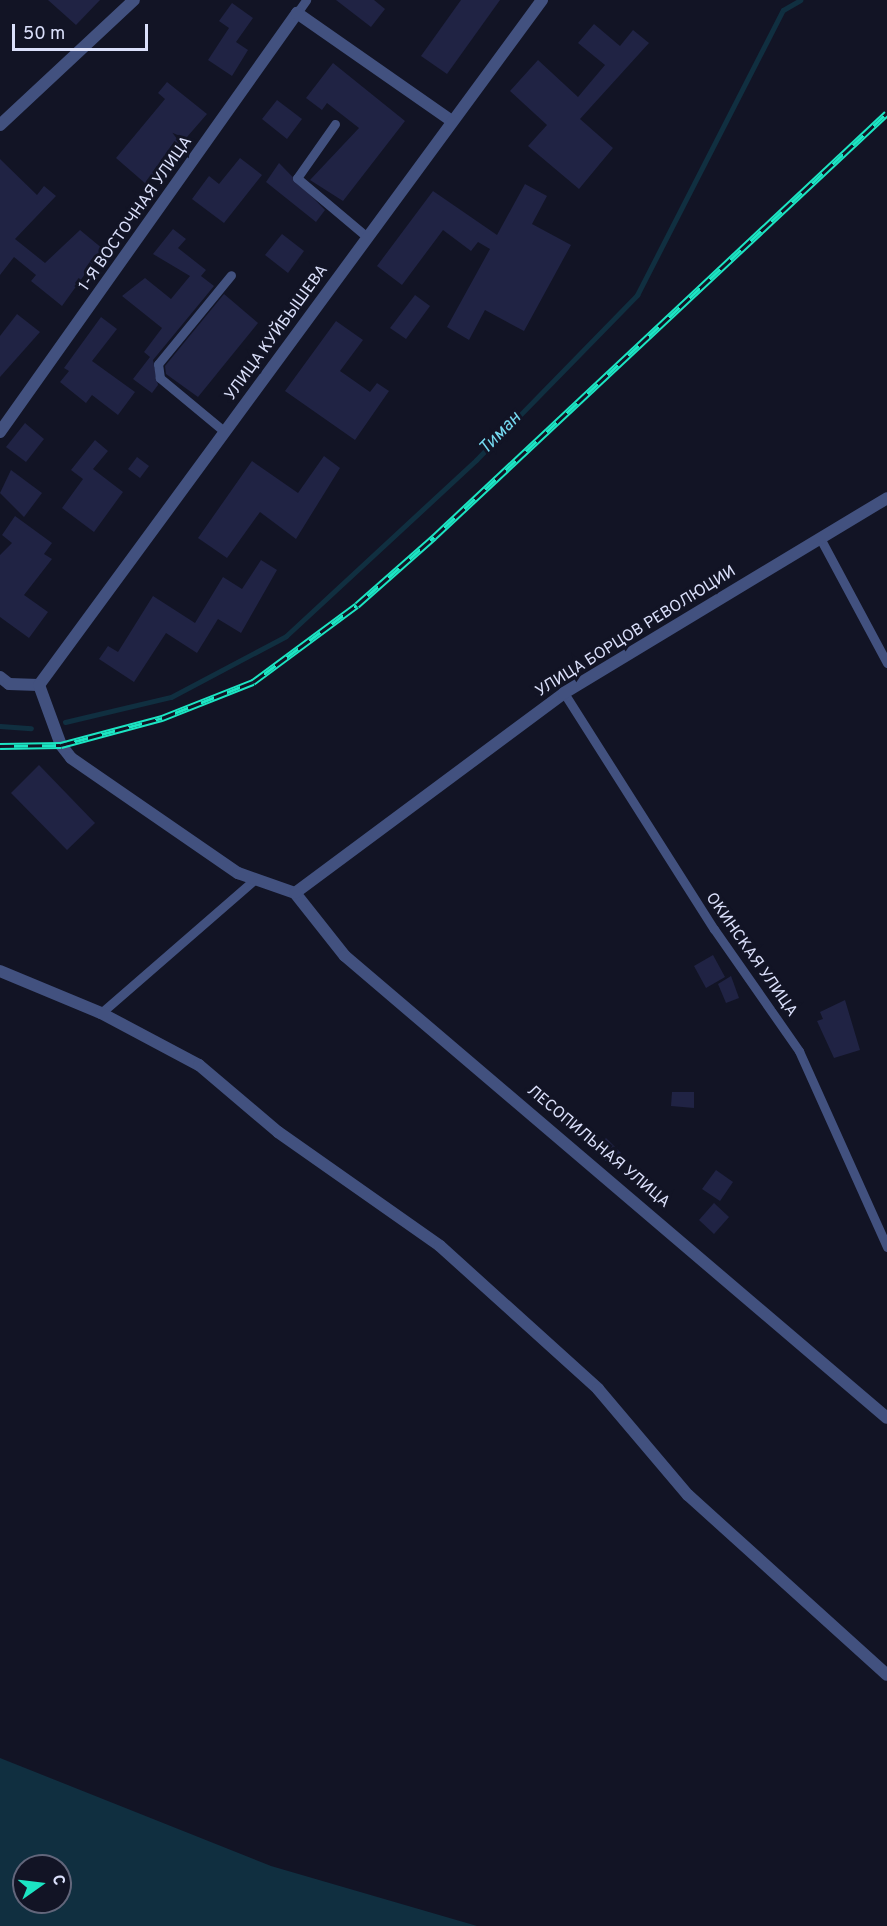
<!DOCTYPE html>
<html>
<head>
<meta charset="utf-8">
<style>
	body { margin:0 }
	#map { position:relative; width:887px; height:1926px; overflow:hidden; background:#121425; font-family:Overpass,sans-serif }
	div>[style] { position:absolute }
	.water>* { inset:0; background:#102f40 }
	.stream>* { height:5px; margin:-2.5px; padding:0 2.5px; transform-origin:2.5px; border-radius:2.5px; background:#102f40 }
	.building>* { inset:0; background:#202344 }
	.service>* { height:9px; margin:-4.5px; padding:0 4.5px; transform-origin:4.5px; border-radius:4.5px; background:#42517f }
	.minor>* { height:12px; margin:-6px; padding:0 6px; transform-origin:6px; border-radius:6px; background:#42517f }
	.rail>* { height:7px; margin-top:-3.5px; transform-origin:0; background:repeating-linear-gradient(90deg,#121425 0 14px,#1ce5c3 0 28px); box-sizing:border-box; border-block:2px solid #1ce5c3 }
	span { translate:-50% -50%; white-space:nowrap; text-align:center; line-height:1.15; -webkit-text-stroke:6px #121425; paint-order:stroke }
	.street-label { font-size:16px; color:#dbe0fb }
	.water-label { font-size:18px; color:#74d8ef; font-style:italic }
	.north { position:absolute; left:12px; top:1854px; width:60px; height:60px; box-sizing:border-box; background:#121425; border:2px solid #62667b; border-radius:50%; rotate:76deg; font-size:16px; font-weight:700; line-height:24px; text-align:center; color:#dbe0fb }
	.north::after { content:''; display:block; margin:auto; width:21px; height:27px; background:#1ce5c3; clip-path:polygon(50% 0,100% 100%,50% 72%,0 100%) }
	.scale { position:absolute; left:12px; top:24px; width:136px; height:27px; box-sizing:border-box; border:3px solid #dbe0fb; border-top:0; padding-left:8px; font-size:18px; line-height:21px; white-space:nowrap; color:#dbe0fb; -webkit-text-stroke:4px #121425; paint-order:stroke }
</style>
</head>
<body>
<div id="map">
	<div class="water">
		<i style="clip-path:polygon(evenodd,0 1758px,271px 1866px,477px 1926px,0 1926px,0 1758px,24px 1866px,60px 1866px,60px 1902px,24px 1902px,24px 1866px)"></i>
	</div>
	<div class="stream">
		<i style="left:65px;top:722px;width:109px;rotate:-13.3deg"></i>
		<i style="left:171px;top:697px;width:130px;rotate:-27.9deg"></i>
		<i style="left:286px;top:636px;width:259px;rotate:-42.8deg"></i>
		<i style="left:476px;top:460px;width:231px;rotate:-45.7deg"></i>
		<i style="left:637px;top:295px;width:320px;rotate:-62.9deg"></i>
		<i style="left:783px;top:10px;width:20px;rotate:-30deg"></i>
		<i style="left:0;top:726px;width:31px;rotate:4deg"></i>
	</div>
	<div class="building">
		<i style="clip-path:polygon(48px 0,100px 0,76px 25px)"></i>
		<i style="clip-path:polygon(336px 0,374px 0,385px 9px,371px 27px)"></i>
		<i style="clip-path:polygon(461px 0,500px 0,447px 74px,421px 56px)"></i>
		<i style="clip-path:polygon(232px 3px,253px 18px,236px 42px,248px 50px,232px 76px,208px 60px,229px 28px,219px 21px)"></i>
		<i style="clip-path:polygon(594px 24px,620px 46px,633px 30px,649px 43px,580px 119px,613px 148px,579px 189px,528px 146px,547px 125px,510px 91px,538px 60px,578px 97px,605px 65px,578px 43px)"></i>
		<i style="clip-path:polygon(333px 63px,405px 121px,343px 201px,310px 180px,359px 128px,327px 103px,322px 110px,306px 98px)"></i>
		<i style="clip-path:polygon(167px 82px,207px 114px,146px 184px,116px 158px,165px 99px,158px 93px)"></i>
		<i style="clip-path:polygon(277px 100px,302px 119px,287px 139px,262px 119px)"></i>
		<i style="clip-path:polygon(240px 158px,262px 175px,224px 223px,192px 199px,209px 176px,219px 184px)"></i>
		<i style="clip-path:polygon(0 159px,37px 195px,44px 186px,56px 196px,15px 239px,45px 263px,80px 230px,103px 249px,62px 306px,31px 281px,36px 275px,14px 257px,0 275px)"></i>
		<i style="clip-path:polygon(279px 163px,325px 210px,316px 222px,266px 182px)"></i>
		<i style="clip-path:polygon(525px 184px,547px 196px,532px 224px,571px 245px,524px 331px,485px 310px,469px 340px,447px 327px,490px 249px,478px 242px,471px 251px,443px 230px,402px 285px,377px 266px,433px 191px,497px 235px)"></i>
		<i style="clip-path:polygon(173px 229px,186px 239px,178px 248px,206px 270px,201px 276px,214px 286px,153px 360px,158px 385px,152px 393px,133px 379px,150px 357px,144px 352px,162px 328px,122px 296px,145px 278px,171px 299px,190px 276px,153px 254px)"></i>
		<i style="clip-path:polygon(282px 234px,304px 251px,288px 273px,265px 255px)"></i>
		<i style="clip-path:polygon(224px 294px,258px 323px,198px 397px,166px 374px,165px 366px)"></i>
		<i style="clip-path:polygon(415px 295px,430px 306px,406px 339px,390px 328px)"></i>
		<i style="clip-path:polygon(17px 314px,40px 332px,0 377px,0 336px)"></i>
		<i style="clip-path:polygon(101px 317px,117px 329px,92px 361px,135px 392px,118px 415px,92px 395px,86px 403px,60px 382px,69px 371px,64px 368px)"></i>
		<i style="clip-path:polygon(336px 321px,363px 340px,340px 371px,370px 392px,377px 383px,389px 391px,355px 440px,285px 391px)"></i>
		<i style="clip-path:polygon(25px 423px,44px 439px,26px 462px,6px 447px)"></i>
		<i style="clip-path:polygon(95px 440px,108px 451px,93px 469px,123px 492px,94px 532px,62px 508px,83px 479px,71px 470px)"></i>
		<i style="clip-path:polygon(324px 456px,340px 468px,296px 539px,260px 512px,227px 558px,198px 538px,252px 461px,298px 493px)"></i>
		<i style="clip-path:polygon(137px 457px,149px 466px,140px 478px,128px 469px)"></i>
		<i style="clip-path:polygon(11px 470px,42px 493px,24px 517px,0 493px)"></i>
		<i style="clip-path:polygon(15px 516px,52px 543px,44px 554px,52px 559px,24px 595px,48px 612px,29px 638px,0 617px,0 555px,12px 543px,2px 535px)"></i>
		<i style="clip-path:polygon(261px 560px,277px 570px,241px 633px,218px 619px,197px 653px,166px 633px,134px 682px,99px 659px,108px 646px,118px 652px,153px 596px,195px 623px,223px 577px,242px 589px)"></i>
		<i style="clip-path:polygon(39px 765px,95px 823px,67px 850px,11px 793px)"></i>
		<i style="clip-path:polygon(713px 955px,725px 977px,706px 988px,694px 966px)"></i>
		<i style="clip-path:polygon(731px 976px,739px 998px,726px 1003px,718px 984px)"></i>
		<i style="clip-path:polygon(845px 1000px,860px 1050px,834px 1058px,817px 1021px,823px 1019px,820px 1012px)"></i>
		<i style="clip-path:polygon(672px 1092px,694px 1092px,694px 1108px,671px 1106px)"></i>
		<i style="clip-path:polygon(606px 1138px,621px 1153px,611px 1165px,594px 1152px)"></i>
		<i style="clip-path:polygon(716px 1170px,733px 1182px,720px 1201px,702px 1189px)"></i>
		<i style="clip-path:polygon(714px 1203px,729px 1217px,714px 1234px,699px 1220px)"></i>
	</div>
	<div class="service">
		<i style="left:297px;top:13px;width:16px;rotate:-55deg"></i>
		<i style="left:335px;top:124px;width:66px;rotate:125.1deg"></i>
		<i style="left:297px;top:178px;width:92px;rotate:40.1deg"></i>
		<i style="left:225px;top:432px;width:85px;rotate:-140.3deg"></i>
		<i style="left:160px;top:378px;width:14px;rotate:-98deg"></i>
		<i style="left:158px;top:364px;width:115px;rotate:-50.6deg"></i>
		<i style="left:820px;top:538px;width:142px;rotate:61.8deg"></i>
		<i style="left:564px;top:693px;width:280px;rotate:57.6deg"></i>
		<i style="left:714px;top:929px;width:149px;rotate:55.1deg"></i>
		<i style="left:799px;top:1051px;width:215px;rotate:65.8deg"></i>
		<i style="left:101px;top:1013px;width:204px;rotate:-41deg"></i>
	</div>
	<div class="minor">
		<i style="left:0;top:125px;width:183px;rotate:-43deg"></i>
		<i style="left:0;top:432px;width:514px;rotate:-54.67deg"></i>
		<i style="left:297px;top:13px;width:189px;rotate:34.9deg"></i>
		<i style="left:0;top:677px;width:11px;rotate:38deg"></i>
		<i style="left:9px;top:684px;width:30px;rotate:2deg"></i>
		<i style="left:39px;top:685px;width:850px;rotate:-53.71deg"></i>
		<i style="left:39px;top:685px;width:64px;rotate:69.9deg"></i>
		<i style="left:61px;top:745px;width:16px;rotate:52deg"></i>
		<i style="left:71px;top:758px;width:203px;rotate:34.6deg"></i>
		<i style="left:238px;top:873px;width:60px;rotate:19.3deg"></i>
		<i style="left:295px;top:893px;width:80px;rotate:51.6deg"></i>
		<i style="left:345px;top:956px;width:712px;rotate:40.44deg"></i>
		<i style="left:295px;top:893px;width:335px;rotate:-36.6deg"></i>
		<i style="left:564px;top:693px;width:377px;rotate:-31.1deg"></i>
		<i style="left:0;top:971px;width:109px;rotate:22.6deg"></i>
		<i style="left:101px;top:1013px;width:111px;rotate:28deg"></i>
		<i style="left:199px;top:1065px;width:104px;rotate:40.3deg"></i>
		<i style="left:278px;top:1132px;width:198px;rotate:35.1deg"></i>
		<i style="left:440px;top:1246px;width:213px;rotate:42.1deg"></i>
		<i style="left:598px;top:1389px;width:139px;rotate:49.7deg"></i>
		<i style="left:688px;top:1495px;width:268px;rotate:42.1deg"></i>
	</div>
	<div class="rail">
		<i style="left:0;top:746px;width:61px;rotate:-0.9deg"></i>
		<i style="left:61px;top:745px;width:105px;rotate:-15deg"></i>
		<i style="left:162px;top:718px;width:98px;rotate:-21.6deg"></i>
		<i style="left:253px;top:682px;width:129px;rotate:-36.5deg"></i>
		<i style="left:357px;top:605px;width:103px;rotate:-41.4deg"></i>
		<i style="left:434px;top:537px;width:620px;rotate:-43.11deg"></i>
	</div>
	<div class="street-label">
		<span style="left:136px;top:214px;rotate:-55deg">1-Я ВОСТОЧНАЯ УЛИЦА</span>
		<span style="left:277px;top:333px;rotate:-54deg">УЛИЦА КУЙБЫШЕВА</span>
		<span style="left:636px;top:632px;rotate:-32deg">УЛИЦА БОРЦОВ РЕВОЛЮЦИИ</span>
		<span style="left:751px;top:955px;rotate:55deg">ОКИНСКАЯ УЛИЦА</span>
		<span style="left:598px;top:1147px;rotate:40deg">ЛЕСОПИЛЬНАЯ УЛИЦА</span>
	</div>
	<div class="water-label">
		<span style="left:501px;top:434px;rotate:-46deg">Тиман</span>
	</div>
	<div class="north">С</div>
	<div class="scale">50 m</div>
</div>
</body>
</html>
